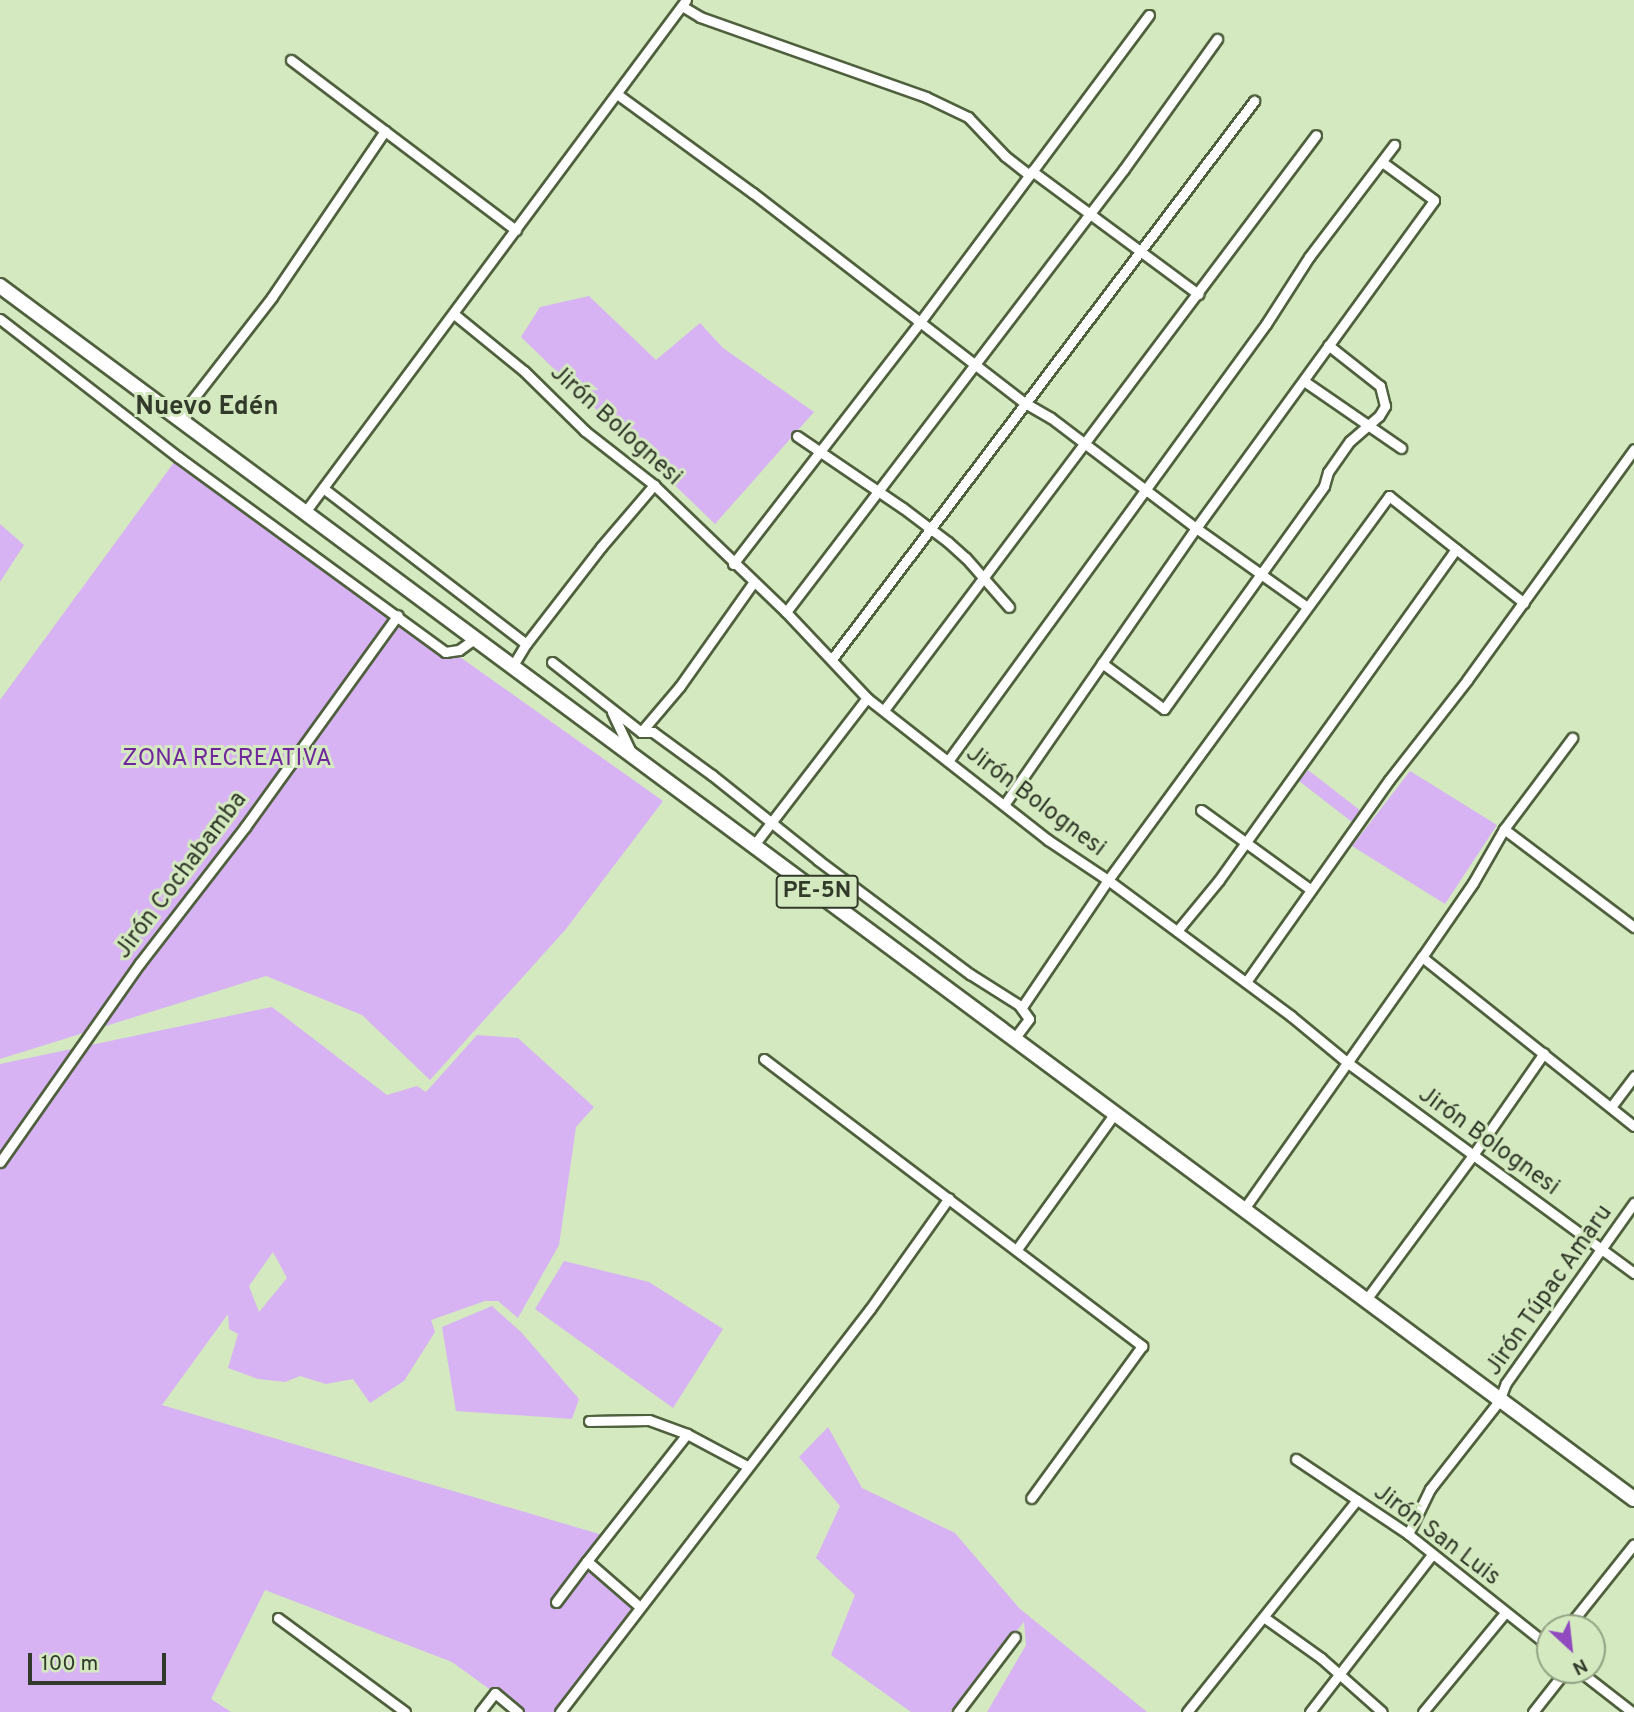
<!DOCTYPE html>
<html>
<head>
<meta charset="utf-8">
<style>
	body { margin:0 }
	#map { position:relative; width:1634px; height:1712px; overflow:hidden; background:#d4e9c0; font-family:Overpass,sans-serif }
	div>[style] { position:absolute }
	.green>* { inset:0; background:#d7b3f3 }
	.roads { filter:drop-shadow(2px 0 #4f603d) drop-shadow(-2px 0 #4f603d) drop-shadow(0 2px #4f603d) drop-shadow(0 -2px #4f603d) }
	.minor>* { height:9px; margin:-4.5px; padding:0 4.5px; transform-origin:4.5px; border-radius:4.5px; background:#fff }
	.highway>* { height:14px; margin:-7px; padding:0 7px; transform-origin:7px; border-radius:7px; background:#fff }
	span { translate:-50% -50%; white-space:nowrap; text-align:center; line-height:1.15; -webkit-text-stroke:6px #d4e9c0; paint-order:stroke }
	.shield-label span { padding:2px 5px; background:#d4e9c0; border:2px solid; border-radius:5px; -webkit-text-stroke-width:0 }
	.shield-label { font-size:23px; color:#323a2a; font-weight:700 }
	.street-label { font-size:24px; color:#323a2a }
	.park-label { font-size:24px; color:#71279c }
	.neighbourhood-label { font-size:26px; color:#323a2a; font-weight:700 }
	.north { position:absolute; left:1536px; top:1614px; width:70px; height:70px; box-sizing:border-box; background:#d4e9c0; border:2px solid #93a384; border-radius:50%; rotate:153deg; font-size:19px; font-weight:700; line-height:28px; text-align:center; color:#323a2a }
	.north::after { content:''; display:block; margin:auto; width:24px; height:32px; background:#914bbf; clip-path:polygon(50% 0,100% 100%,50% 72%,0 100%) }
	.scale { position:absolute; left:28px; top:1653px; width:138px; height:32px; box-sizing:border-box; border:4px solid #323a2a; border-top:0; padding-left:9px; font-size:21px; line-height:24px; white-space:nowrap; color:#323a2a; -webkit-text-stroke:5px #d4e9c0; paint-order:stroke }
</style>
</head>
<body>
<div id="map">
	<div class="green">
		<i style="clip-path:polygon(589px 296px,656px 360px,700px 323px,723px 348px,814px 412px,715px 524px,521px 337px,540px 307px)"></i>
		<i style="clip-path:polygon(178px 457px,663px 801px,566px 929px,430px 1080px,362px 1015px,266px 976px,0 1059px,0 700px)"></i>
		<i style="clip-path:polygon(0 524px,24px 545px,0 582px)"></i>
		<i style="clip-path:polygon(1308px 770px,1361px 811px,1352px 822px,1299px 781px)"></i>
		<i style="clip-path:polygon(1410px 771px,1497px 825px,1445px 904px,1352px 846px)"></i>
		<i style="clip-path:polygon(evenodd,272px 1007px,387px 1095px,417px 1086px,426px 1092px,477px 1035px,518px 1038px,594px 1107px,576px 1127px,559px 1245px,518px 1318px,498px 1301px,485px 1301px,431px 1320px,435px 1332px,404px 1381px,370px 1403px,353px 1379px,326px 1384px,300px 1376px,285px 1382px,258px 1379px,228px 1368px,238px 1334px,229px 1329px,228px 1314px,162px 1405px,606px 1536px,588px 1561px,638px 1605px,560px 1712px,521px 1712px,452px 1662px,265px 1590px,211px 1699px,231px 1712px,0 1712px,0 1064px,272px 1007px,273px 1252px,287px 1278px,259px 1312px,249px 1286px,273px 1252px)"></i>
		<i style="clip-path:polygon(564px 1261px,649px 1282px,723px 1329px,673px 1408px,535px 1309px)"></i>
		<i style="clip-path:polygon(492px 1306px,521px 1332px,579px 1399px,572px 1419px,456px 1411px,442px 1327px)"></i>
		<i style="clip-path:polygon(828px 1427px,862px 1488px,955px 1533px,1019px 1608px,1147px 1712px,987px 1712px,1026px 1645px,1024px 1622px,950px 1712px,911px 1712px,831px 1655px,855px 1595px,816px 1558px,840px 1506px,799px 1457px)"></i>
	</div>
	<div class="roads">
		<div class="minor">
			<i style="left:682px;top:6px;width:21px;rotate:31deg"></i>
			<i style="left:700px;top:17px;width:240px;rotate:19.5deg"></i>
			<i style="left:926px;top:97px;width:47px;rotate:25.5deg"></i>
			<i style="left:968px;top:117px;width:54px;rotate:46.5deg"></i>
			<i style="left:1005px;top:156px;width:31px;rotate:38deg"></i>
			<i style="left:291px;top:60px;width:282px;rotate:37.1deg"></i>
			<i style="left:617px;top:94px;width:168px;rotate:36.1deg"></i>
			<i style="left:753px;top:193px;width:344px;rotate:37.7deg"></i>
			<i style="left:1025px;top:403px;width:30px;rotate:30deg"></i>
			<i style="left:1051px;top:418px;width:182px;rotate:37.2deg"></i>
			<i style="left:1196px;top:528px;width:136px;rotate:35.4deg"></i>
			<i style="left:1032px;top:171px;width:207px;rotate:36.5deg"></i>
			<i style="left:454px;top:314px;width:90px;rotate:39.2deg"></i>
			<i style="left:524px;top:371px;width:86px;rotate:44.5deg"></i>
			<i style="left:585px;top:431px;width:88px;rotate:38deg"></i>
			<i style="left:654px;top:485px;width:183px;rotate:43.9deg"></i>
			<i style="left:786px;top:612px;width:118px;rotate:46.7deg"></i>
			<i style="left:867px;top:698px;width:230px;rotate:38.1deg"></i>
			<i style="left:1048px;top:840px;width:72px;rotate:33.7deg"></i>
			<i style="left:1108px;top:880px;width:228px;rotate:36.6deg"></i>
			<i style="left:1291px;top:1016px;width:74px;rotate:39.5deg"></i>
			<i style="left:1348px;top:1063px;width:355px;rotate:36.3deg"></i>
			<i style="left:0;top:319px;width:225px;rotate:37.8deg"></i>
			<i style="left:178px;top:457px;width:331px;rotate:36.1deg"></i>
			<i style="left:445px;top:652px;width:14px;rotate:-8deg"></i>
			<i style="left:459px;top:650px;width:19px;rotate:-36deg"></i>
			<i style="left:1304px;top:381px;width:118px;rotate:34.6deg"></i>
			<i style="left:179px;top:417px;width:152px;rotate:-52.2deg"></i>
			<i style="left:272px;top:297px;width:201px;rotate:-55.8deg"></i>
			<i style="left:797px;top:436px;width:128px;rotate:34.2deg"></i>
			<i style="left:903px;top:508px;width:56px;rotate:37.1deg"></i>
			<i style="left:948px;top:542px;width:24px;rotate:42deg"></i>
			<i style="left:966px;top:558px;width:65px;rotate:48.7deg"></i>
			<i style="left:323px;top:488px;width:256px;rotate:37.5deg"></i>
			<i style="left:305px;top:512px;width:638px;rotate:-53.35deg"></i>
			<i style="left:733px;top:564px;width:306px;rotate:-52.3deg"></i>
			<i style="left:920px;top:322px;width:383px;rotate:-53.3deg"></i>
			<i style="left:786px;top:612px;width:557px;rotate:-52.66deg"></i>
			<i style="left:1124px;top:169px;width:160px;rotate:-54.4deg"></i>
			<i style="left:832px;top:659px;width:700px;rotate:-52.9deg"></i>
			<i style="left:552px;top:662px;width:113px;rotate:38.2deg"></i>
			<i style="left:641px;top:732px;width:12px"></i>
			<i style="left:653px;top:732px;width:73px;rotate:36.1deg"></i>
			<i style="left:712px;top:775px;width:136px;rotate:38.7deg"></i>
			<i style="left:818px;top:860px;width:190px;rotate:36.9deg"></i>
			<i style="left:970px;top:974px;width:58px;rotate:32.3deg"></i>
			<i style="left:1019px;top:1005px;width:17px;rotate:54deg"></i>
			<i style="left:1029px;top:1019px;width:25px;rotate:127deg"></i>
			<i style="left:1102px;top:663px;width:77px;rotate:36.6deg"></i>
			<i style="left:1164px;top:709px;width:274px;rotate:-54.3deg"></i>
			<i style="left:1324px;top:486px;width:15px;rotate:-74deg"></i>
			<i style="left:1328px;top:472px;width:38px;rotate:-55deg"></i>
			<i style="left:1350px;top:441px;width:38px;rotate:-41deg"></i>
			<i style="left:1379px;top:416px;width:12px;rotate:-59deg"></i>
			<i style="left:1385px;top:406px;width:21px;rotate:-104deg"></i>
			<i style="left:1380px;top:386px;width:66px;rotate:-141.7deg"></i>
			<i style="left:512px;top:667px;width:27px;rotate:-59deg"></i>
			<i style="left:526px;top:644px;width:123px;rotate:-52.3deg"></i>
			<i style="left:601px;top:547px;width:82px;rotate:-49.5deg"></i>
			<i style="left:884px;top:710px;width:719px;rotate:-53.08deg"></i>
			<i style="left:612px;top:712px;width:42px;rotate:64.7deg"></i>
			<i style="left:641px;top:732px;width:60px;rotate:-49.7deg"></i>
			<i style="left:680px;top:686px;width:126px;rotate:-54.7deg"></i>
			<i style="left:948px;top:761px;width:540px;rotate:-53.96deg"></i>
			<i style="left:1266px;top:324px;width:80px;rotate:-57.3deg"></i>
			<i style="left:1309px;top:257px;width:141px;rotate:-52.8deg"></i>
			<i style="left:1004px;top:805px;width:337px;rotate:-55.3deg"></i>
			<i style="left:1196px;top:528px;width:405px;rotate:-54deg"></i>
			<i style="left:1434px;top:200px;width:64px;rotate:-143.8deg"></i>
			<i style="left:1201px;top:810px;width:136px;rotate:36deg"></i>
			<i style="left:1504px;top:829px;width:163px;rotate:37deg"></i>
			<i style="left:754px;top:845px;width:185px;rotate:-52.5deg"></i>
			<i style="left:1177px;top:931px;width:66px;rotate:-50.5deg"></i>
			<i style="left:1219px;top:880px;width:407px;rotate:-54.4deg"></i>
			<i style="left:1422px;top:957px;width:271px;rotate:38.6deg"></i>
			<i style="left:1246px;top:982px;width:247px;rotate:-54.7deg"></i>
			<i style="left:1389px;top:780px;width:127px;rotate:-52deg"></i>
			<i style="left:1467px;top:680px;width:285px;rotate:-54.1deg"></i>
			<i style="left:1022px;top:1007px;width:153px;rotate:-55.9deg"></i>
			<i style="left:1108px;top:880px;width:476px;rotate:-53.8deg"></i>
			<i style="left:1389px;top:496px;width:172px;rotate:38.4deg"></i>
			<i style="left:764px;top:1059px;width:475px;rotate:37.2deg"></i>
			<i style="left:1142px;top:1346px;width:188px;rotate:126.1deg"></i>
			<i style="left:1611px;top:1107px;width:39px;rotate:-53deg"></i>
			<i style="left:0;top:1162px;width:243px;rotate:-54.9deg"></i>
			<i style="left:140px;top:963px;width:172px;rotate:-52.3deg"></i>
			<i style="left:245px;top:827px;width:261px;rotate:-54.2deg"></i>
			<i style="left:1244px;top:1209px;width:309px;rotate:-54.8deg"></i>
			<i style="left:1422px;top:957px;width:90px;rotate:-55.4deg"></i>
			<i style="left:1473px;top:883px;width:62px;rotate:-60.1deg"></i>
			<i style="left:1504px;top:829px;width:114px;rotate:-53.2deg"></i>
			<i style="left:1017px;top:1249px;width:168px;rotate:-54.2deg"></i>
			<i style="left:1365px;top:1301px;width:182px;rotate:-53.5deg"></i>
			<i style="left:1473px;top:1155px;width:124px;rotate:-55.2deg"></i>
			<i style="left:589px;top:1421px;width:60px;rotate:-1deg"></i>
			<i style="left:649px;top:1420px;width:40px;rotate:20.2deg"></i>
			<i style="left:1296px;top:1459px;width:135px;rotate:33.8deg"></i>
			<i style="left:1408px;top:1534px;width:181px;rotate:38.5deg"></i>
			<i style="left:1408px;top:1534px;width:50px;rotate:-63.9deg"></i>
			<i style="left:1430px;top:1489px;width:112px;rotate:-51.9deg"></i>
			<i style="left:1499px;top:1401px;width:19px;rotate:-69deg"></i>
			<i style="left:1506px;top:1383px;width:221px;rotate:-54.6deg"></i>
			<i style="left:587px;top:1561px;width:162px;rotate:-51.8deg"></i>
			<i style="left:687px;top:1434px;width:68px;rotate:28.1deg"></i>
			<i style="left:556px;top:1602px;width:51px;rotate:-52.9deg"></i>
			<i style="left:587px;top:1561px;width:70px;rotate:41deg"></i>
			<i style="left:278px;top:1618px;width:158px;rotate:36.5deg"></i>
			<i style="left:1265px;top:1618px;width:69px;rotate:35.5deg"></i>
			<i style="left:1321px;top:1658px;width:81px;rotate:41.5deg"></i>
			<i style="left:1567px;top:1628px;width:107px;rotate:-51.4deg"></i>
			<i style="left:1578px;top:1670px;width:68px;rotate:37.9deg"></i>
			<i style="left:480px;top:1712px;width:24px;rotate:-52deg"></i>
			<i style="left:495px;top:1693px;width:30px;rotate:40deg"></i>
			<i style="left:560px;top:1712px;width:508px;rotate:-52.43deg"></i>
			<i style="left:870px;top:1309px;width:136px;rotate:-54.6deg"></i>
			<i style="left:958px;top:1712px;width:94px;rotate:-52.8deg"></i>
			<i style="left:1187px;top:1712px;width:272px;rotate:-51.3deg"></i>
			<i style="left:1310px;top:1712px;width:199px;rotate:-52.2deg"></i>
			<i style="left:1423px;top:1712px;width:129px;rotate:-50.4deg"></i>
			<i style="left:1533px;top:1712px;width:53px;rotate:-51.8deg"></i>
		</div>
		<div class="highway">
			<i style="left:0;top:286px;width:2035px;rotate:36.59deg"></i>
		</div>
	</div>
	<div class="shield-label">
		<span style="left:817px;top:892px">PE-5N</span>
	</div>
	<div class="street-label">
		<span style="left:615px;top:426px;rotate:42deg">Jirón Bolognesi</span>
		<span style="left:1035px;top:802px;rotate:37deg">Jirón Bolognesi</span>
		<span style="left:182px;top:876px;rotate:-53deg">Jirón Cochabamba</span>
		<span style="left:1488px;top:1142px;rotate:36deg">Jirón Bolognesi</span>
		<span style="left:1550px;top:1291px;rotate:-55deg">Jirón Túpac Amaru</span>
		<span style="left:1436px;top:1536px;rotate:37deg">Jirón San Luis</span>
	</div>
	<div class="park-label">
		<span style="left:227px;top:760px">ZONA RECREATIVA</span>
	</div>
	<div class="neighbourhood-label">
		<span style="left:207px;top:408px">Nuevo Edén</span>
	</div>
	<div class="north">N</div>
	<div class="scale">100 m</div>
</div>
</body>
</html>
